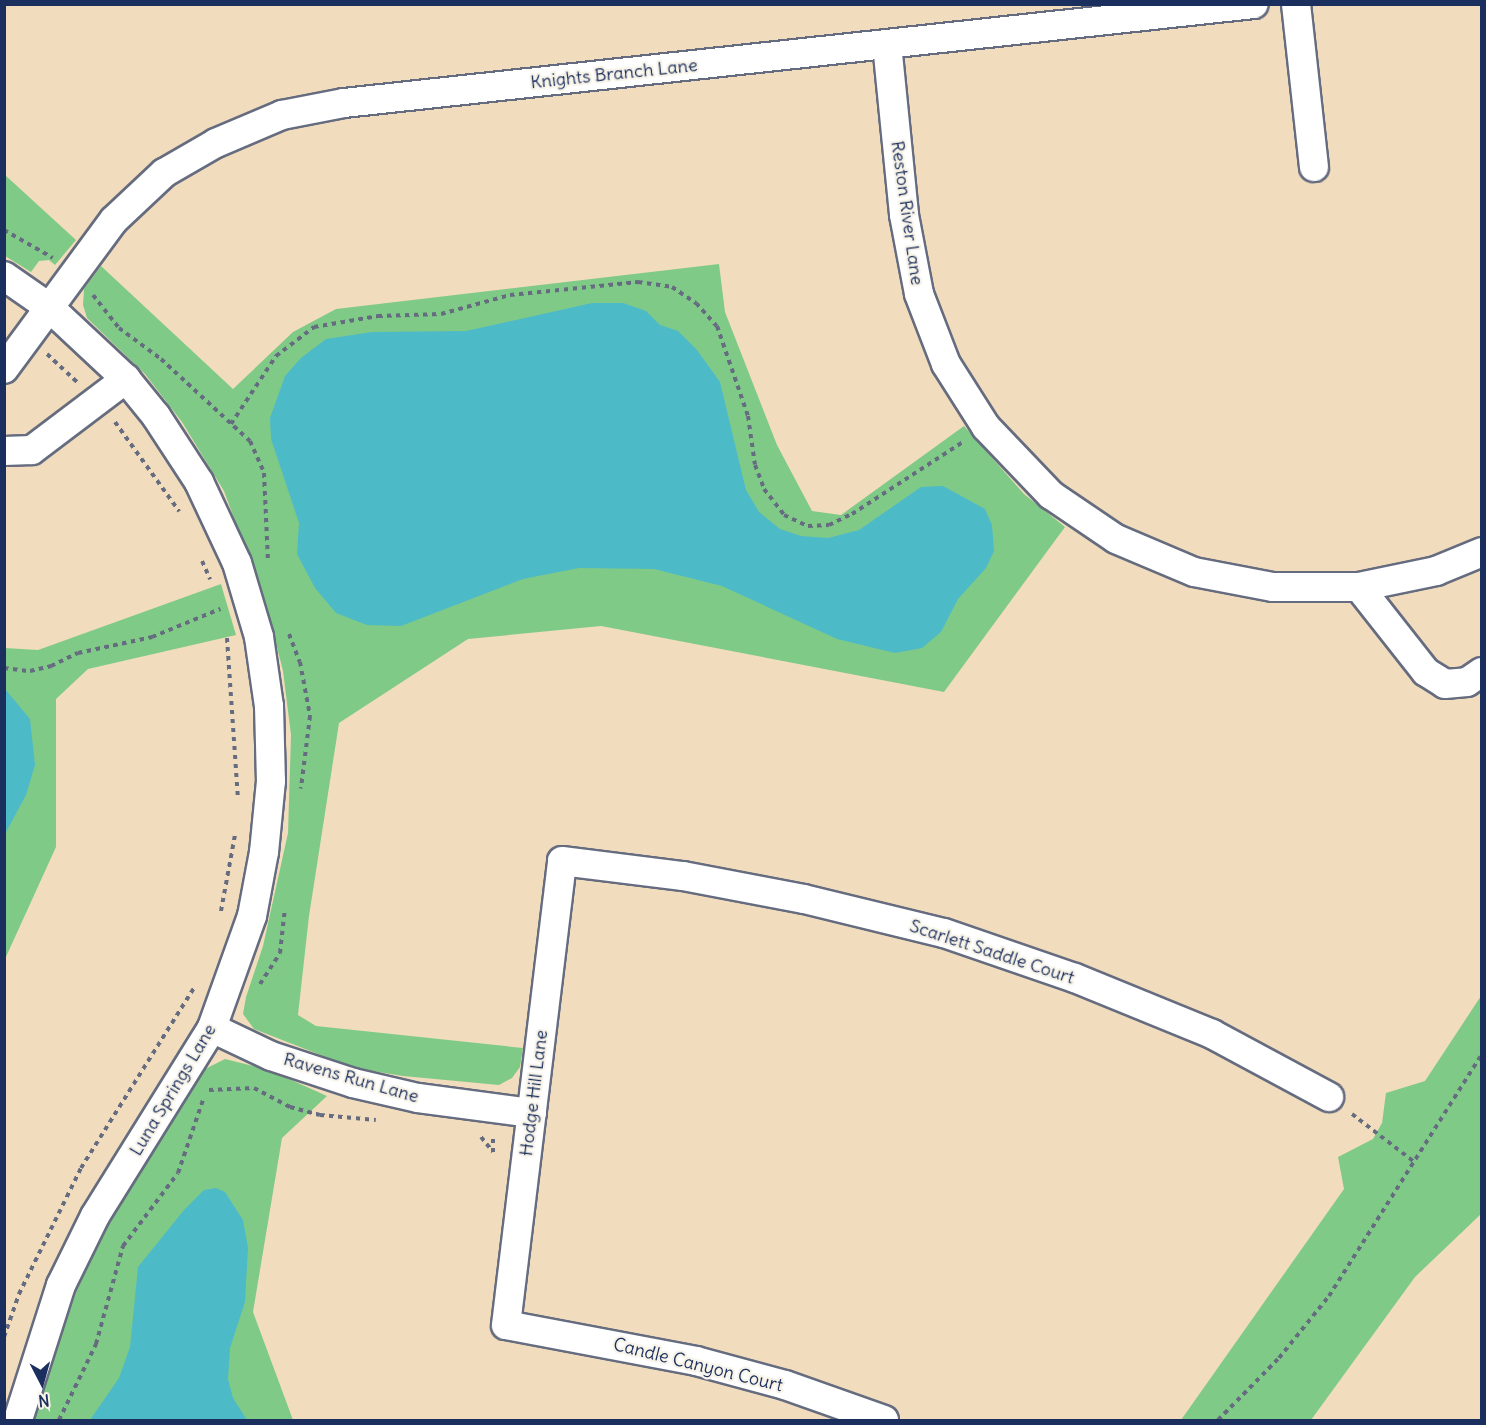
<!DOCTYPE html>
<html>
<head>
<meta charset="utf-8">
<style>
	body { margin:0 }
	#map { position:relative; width:1486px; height:1425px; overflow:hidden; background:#f1ddbd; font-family:Delius,sans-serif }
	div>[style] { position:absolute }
	.green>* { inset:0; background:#80ca87 }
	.water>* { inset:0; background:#4dbac7 }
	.path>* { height:4px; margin-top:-2px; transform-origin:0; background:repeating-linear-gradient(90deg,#666c7f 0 4.5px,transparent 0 9px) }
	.roads { filter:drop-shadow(2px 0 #666c7f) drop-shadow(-2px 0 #666c7f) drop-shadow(0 2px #666c7f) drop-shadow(0 -2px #666c7f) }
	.minor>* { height:28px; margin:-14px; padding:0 14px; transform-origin:14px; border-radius:14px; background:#fff }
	span { translate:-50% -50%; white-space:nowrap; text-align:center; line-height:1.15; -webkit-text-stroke:4.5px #f7f3e8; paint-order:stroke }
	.street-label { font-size:18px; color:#1b2f5e }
	.frame { position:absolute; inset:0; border:6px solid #1b2f5e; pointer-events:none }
	.north { position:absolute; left:12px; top:1353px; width:60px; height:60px; -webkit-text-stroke:4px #f7f3e8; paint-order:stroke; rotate:174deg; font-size:16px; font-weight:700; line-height:24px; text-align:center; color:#1b2f5e }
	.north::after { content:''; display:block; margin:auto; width:21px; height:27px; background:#1b2f5e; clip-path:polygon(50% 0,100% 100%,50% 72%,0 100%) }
</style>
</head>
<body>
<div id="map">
	<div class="green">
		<i style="clip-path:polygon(5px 175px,76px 240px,55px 265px,49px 260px,39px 261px,31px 272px,5px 256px)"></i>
		<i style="clip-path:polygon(719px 264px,725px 312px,777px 445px,812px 511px,841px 515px,964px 426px,1024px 494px,1065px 527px,944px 692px,601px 626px,468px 639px,339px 723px,309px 916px,298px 1015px,316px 1026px,523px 1048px,520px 1067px,512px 1078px,499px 1085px,403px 1076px,354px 1068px,254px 1029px,243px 1014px,246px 997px,263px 946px,288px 833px,291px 735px,283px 671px,267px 608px,224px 491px,182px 422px,145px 374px,87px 318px,83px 305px,84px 289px,101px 266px,233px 389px,293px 332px,336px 309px)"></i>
		<i style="clip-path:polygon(221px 584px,236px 635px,88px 669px,56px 699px,56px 847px,5px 959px,5px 648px,38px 650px)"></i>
		<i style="clip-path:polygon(1481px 996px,1481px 1214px,1415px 1277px,1311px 1420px,1181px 1420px,1344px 1189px,1338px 1157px,1373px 1139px,1382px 1123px,1386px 1093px,1425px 1081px)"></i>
		<i style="clip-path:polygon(225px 1059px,269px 1070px,327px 1096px,282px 1138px,253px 1312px,293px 1420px,34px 1420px,55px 1343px,97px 1242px,201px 1071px)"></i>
	</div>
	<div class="water">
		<i style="clip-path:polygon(592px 303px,623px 303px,646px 311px,660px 325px,678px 331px,697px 350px,720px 382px,746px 490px,759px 512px,780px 529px,801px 536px,828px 538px,859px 530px,921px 487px,943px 486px,985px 509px,992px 525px,994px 551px,986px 568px,958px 599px,941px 632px,922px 648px,895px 653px,837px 639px,722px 586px,654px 569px,579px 568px,523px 579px,401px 626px,367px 625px,336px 613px,315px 588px,297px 554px,299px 523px,271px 439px,270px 418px,285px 376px,301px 358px,326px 339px,372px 332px,466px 331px)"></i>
		<i style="clip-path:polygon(5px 689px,30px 719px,35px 765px,26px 795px,5px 834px)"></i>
		<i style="clip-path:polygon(216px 1188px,225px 1192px,243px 1220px,248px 1248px,245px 1302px,230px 1348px,228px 1379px,233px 1398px,247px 1420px,90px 1420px,119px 1378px,130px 1347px,138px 1267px,184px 1210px,204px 1190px)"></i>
	</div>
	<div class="path">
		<i style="left:4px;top:230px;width:56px;rotate:29.7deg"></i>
		<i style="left:93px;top:295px;width:42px;rotate:51.8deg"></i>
		<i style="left:119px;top:328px;width:52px;rotate:36.4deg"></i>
		<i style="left:161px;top:359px;width:121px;rotate:42.7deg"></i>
		<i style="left:250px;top:441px;width:35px;rotate:66deg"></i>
		<i style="left:264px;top:473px;width:88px;rotate:87.4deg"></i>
		<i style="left:47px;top:354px;width:41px;rotate:43deg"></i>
		<i style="left:115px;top:422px;width:110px;rotate:54.3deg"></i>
		<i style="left:231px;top:424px;width:82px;rotate:-56.5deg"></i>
		<i style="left:276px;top:356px;width:48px;rotate:-37.3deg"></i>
		<i style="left:314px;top:327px;width:65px;rotate:-9.8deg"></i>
		<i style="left:378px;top:316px;width:63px;rotate:-1.8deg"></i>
		<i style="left:441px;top:314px;width:72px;rotate:-15.4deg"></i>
		<i style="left:510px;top:295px;width:129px;rotate:-5.8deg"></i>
		<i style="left:638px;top:282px;width:34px;rotate:8deg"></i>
		<i style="left:672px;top:287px;width:29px;rotate:34deg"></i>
		<i style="left:696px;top:303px;width:31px;rotate:48deg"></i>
		<i style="left:717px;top:326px;width:95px;rotate:71deg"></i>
		<i style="left:748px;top:416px;width:49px;rotate:81.9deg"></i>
		<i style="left:755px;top:465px;width:26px;rotate:69deg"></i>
		<i style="left:764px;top:489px;width:33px;rotate:52deg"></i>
		<i style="left:784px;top:515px;width:26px;rotate:25deg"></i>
		<i style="left:808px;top:526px;width:21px;rotate:-3deg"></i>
		<i style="left:829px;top:525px;width:25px;rotate:-26deg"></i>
		<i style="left:852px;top:514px;width:132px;rotate:-33deg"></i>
		<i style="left:202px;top:561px;width:20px;rotate:66deg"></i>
		<i style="left:289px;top:634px;width:30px;rotate:69deg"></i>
		<i style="left:300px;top:662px;width:55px;rotate:79.5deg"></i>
		<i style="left:310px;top:716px;width:73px;rotate:97.1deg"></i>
		<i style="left:227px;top:638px;width:160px;rotate:86.1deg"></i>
		<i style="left:4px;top:668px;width:26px;rotate:7deg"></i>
		<i style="left:30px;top:671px;width:22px;rotate:-13deg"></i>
		<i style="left:51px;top:666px;width:30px;rotate:-26deg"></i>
		<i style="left:78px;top:653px;width:76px;rotate:-12.2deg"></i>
		<i style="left:152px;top:637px;width:74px;rotate:-22.4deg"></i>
		<i style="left:221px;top:911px;width:77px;rotate:-79.6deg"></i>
		<i style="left:260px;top:984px;width:37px;rotate:-57deg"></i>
		<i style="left:280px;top:953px;width:45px;rotate:-83.7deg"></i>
		<i style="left:209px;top:1090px;width:45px;rotate:-2.5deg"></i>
		<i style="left:254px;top:1088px;width:41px;rotate:27.8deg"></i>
		<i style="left:290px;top:1107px;width:31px;rotate:15deg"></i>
		<i style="left:320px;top:1115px;width:56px;rotate:5.1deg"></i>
		<i style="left:1352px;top:1114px;width:77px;rotate:37.6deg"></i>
		<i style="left:481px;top:1137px;width:19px;rotate:51deg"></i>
		<i style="left:493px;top:1152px;width:17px;rotate:-90deg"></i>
		<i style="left:4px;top:1337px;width:46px;rotate:-70.8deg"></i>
		<i style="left:19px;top:1294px;width:140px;rotate:-63.8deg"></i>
		<i style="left:81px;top:1168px;width:213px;rotate:-57.9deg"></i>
		<i style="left:59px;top:1420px;width:85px;rotate:-64deg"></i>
		<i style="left:96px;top:1344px;width:102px;rotate:-74.6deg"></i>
		<i style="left:123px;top:1246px;width:91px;rotate:-53deg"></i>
		<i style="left:178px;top:1173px;width:77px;rotate:-71.1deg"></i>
		<i style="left:1218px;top:1420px;width:87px;rotate:-45.5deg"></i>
		<i style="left:1279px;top:1358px;width:80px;rotate:-51.1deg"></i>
		<i style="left:1329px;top:1296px;width:286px;rotate:-57.7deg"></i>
	</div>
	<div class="roads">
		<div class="minor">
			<i style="left:1296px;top:4px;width:164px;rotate:83.7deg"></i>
			<i style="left:887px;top:44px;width:172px;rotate:84.3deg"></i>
			<i style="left:904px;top:215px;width:80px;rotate:79.2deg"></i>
			<i style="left:919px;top:294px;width:75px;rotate:68.9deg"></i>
			<i style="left:946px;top:364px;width:75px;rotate:57.6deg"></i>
			<i style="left:986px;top:427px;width:94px;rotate:46.3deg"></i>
			<i style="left:1051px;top:495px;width:78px;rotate:34.1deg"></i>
			<i style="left:1116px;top:539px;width:85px;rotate:22.9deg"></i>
			<i style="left:1194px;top:572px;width:80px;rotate:10.8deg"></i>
			<i style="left:1273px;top:587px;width:86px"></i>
			<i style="left:1359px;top:587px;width:79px;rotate:-11.7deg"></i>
			<i style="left:1436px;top:571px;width:50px;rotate:-22.4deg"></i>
			<i style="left:4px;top:276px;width:56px;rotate:34.8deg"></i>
			<i style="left:50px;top:308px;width:104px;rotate:43.1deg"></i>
			<i style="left:126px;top:379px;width:48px;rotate:51deg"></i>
			<i style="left:156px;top:416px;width:79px;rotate:56.9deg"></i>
			<i style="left:199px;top:482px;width:89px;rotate:64.9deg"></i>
			<i style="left:237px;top:563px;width:77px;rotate:73.4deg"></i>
			<i style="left:259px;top:637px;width:70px;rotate:81.8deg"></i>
			<i style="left:269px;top:706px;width:75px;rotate:88.5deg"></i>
			<i style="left:271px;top:781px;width:71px;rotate:95.6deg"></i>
			<i style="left:264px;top:852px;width:65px;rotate:100.6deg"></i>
			<i style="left:252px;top:916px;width:119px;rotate:109.7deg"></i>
			<i style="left:212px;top:1028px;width:221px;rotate:121.9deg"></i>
			<i style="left:95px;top:1216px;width:77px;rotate:116.2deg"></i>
			<i style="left:61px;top:1285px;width:142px;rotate:107.7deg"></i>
			<i style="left:4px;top:369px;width:185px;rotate:-53.6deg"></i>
			<i style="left:114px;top:220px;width:69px;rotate:-43.2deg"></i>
			<i style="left:164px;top:173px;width:60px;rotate:-30deg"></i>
			<i style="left:216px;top:143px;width:72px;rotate:-23deg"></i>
			<i style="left:282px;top:115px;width:63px;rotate:-11deg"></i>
			<i style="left:344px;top:103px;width:915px;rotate:-6.21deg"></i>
			<i style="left:4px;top:451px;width:28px;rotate:-2deg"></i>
			<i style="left:32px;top:450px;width:118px;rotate:-37.1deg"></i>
			<i style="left:1359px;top:587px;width:108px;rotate:51.8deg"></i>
			<i style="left:1426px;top:672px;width:22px;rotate:32deg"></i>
			<i style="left:1445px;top:684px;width:22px;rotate:-5deg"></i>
			<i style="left:1467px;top:682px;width:18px;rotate:-34deg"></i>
			<i style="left:212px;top:1028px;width:65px;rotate:25.4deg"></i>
			<i style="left:271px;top:1056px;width:86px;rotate:18.2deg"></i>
			<i style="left:353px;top:1083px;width:67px;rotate:13deg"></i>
			<i style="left:418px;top:1098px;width:115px;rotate:7.5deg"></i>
			<i style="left:884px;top:1420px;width:105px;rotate:-160.5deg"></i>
			<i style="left:785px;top:1385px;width:92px;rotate:-164.9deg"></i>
			<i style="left:696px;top:1361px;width:193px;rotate:-169.3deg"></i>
			<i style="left:506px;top:1325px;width:467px;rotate:-83.1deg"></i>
			<i style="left:562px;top:861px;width:122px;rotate:7.1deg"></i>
			<i style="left:683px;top:876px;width:123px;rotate:10.8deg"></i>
			<i style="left:804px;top:899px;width:144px;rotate:13.7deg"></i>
			<i style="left:944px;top:933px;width:139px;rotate:19deg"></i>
			<i style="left:1075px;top:978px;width:148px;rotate:22.2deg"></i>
			<i style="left:1212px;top:1034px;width:133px;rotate:28.3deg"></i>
		</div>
	</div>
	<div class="street-label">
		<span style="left:614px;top:74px;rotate:-6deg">Knights Branch Lane</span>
		<span style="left:907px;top:213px;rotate:82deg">Reston River Lane</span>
		<span style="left:992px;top:952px;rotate:18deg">Scarlett Saddle Court</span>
		<span style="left:351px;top:1078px;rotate:16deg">Ravens Run Lane</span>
		<span style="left:173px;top:1090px;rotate:-59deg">Luna Springs Lane</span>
		<span style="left:534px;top:1093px;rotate:-83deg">Hodge Hill Lane</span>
		<span style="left:698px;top:1365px;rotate:14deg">Candle Canyon Court</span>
	</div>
	<div class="frame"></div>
	<div class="north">N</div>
</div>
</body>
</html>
